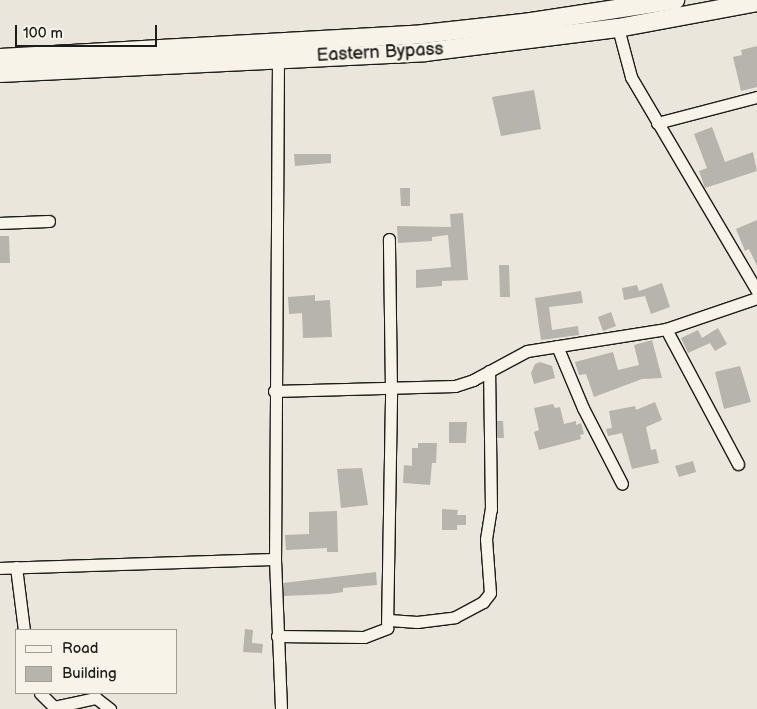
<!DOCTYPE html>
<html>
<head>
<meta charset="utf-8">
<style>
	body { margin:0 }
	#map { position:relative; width:757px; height:709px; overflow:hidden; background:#eae6dc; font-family:"Balsamiq Sans",sans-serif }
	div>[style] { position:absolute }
	.building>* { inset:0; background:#b6b4ac }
	.roads { filter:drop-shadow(1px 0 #1c1c1c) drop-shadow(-1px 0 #1c1c1c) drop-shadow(0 1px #1c1c1c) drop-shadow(0 -1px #1c1c1c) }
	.minor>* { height:11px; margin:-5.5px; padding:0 5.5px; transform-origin:5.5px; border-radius:5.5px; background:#f7f3e8 }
	.primary>* { height:18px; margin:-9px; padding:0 9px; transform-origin:9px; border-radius:9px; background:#f7f3e8 }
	span { translate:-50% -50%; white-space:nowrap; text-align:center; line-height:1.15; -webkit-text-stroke:4.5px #f7f3e8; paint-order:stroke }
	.street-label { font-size:18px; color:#1c1c1c }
	.legend { position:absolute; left:15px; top:629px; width:162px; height:65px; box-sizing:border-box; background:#f7f3e8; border:1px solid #9f9d96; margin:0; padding:6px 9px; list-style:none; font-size:15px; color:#1c1c1c }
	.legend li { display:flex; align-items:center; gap:10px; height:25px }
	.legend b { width:25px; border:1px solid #9f9d96 }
	.scale { position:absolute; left:15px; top:25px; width:142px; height:22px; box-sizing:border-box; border:2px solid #1c1c1c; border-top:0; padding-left:6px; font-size:15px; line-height:18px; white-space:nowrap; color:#1c1c1c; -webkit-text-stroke:4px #f7f3e8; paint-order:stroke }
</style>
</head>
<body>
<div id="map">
	<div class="building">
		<i style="clip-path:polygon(757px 46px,757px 87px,741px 91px,733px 57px,742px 55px,741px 50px)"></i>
		<i style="clip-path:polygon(534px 90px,541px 129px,501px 136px,492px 97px)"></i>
		<i style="clip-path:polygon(712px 127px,725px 162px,753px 152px,757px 171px,705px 188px,699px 171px,707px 168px,694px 134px)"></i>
		<i style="clip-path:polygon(294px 154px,331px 154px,331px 163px,295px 166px)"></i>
		<i style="clip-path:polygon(400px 188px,410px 188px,410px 206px,401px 206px)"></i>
		<i style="clip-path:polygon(463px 213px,468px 280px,442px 281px,442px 286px,416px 288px,416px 270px,451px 267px,448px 235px,432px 237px,432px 241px,398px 243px,397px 226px,451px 227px,450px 214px)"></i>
		<i style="clip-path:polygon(757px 220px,757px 266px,749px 249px,745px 251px,736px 229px)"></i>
		<i style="clip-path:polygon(0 236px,9px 236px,10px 263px,0 263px)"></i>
		<i style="clip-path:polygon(499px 265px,509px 265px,510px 297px,500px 297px)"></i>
		<i style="clip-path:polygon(662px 283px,670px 307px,651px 314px,645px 296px,624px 300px,622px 288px,637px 285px,639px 291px)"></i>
		<i style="clip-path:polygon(581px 291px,583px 303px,549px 307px,552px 330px,578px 326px,579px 335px,541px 340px,535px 298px)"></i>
		<i style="clip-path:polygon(315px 295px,315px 301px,330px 300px,332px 337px,303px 338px,302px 313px,289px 314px,288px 297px)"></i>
		<i style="clip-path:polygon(611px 312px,616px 326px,603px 331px,598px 317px)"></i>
		<i style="clip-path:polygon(718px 328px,727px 344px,715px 351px,710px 343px,688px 353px,681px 338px,698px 330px,702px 338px)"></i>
		<i style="clip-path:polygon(652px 340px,662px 378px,642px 379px,594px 397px,586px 374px,579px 375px,575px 362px,613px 352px,618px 370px,639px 365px,634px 345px)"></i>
		<i style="clip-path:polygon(540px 362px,552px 366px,555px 378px,534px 384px,531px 373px,535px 364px)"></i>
		<i style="clip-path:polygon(740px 366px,751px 402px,724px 409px,715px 372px)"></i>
		<i style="clip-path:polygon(655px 402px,662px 420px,646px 427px,651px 450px,656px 449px,659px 463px,632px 469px,622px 433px,608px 436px,606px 429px,612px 428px,609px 411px,635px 406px,636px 410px)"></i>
		<i style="clip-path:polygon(553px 404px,555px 408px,560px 407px,564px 424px,576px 421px,576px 425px,581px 423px,584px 434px,580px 435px,581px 439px,539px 450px,534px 432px,539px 430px,534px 408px)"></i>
		<i style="clip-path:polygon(497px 421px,503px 421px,504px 438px,497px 438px)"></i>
		<i style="clip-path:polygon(449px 422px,467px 422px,466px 443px,449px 443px)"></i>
		<i style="clip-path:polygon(418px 443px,437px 443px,436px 463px,432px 463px,430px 485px,403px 483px,404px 465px,412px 466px,412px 448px,418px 448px)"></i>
		<i style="clip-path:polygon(693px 461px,696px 472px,679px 477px,675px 466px)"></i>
		<i style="clip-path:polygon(362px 468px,368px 505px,341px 508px,337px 469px)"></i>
		<i style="clip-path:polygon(442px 509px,458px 510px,457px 515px,466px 515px,466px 525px,457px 525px,457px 530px,442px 530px)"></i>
		<i style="clip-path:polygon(337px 511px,338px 552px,327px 552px,327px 548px,286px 550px,285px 535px,309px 534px,309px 512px)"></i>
		<i style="clip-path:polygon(376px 572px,377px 585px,343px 588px,343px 592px,330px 594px,284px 596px,283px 583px)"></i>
		<i style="clip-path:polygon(245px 629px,253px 630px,252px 643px,263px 644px,262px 653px,243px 652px)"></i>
	</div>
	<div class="roads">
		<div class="minor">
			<i style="left:618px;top:28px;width:51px;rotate:75.1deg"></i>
			<i style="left:631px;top:77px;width:248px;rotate:59.5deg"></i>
			<i style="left:278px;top:59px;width:500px;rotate:90.34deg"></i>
			<i style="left:275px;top:559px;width:150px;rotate:87.7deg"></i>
			<i style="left:657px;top:123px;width:103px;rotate:-14.6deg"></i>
			<i style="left:0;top:223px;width:49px;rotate:-2.3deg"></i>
			<i style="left:666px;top:329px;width:153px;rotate:61.9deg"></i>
			<i style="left:557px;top:346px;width:67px;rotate:67.2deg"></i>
			<i style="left:583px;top:408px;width:85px;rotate:62.8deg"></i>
			<i style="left:274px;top:391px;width:181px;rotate:-1.6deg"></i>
			<i style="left:455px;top:386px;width:19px;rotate:-18deg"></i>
			<i style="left:473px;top:380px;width:61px;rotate:-28.2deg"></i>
			<i style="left:527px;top:351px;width:141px;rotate:-9deg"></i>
			<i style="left:666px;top:329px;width:96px;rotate:-18.8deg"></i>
			<i style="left:16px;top:567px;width:64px;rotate:82.8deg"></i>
			<i style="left:0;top:568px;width:275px;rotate:-1.9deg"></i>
			<i style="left:389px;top:620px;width:28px;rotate:4deg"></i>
			<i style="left:417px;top:622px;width:38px;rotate:-7deg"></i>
			<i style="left:455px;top:617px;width:32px;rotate:-28deg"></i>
			<i style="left:483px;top:602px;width:11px;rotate:-52deg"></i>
			<i style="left:490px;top:593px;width:54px;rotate:-94.2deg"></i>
			<i style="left:486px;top:539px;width:30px;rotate:-81deg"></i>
			<i style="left:491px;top:509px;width:138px;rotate:-90.8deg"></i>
			<i style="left:277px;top:636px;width:87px;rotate:0.7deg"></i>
			<i style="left:364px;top:637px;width:25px;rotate:-21deg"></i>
			<i style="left:387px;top:628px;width:239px;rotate:-89deg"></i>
			<i style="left:391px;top:389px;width:150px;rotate:-90.8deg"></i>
			<i style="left:40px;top:693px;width:20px;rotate:45deg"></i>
			<i style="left:54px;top:707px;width:43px;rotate:-12.1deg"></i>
			<i style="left:96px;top:698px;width:18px;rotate:38deg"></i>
		</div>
		<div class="primary">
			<i style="left:0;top:58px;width:424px;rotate:-3.2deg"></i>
			<i style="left:423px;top:34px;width:109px;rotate:-6.3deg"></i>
			<i style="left:531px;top:22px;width:146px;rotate:-8.7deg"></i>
			<i style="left:0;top:73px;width:426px;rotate:-2.8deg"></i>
			<i style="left:425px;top:52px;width:194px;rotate:-7.1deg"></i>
			<i style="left:618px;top:28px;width:141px;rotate:-10.6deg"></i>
		</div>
	</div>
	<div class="street-label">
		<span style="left:380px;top:53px;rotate:-3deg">Eastern Bypass</span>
	</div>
	<ul class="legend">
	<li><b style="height:6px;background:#f7f3e8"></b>Road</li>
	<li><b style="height:14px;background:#b6b4ac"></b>Building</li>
	</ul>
	<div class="scale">100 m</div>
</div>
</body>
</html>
